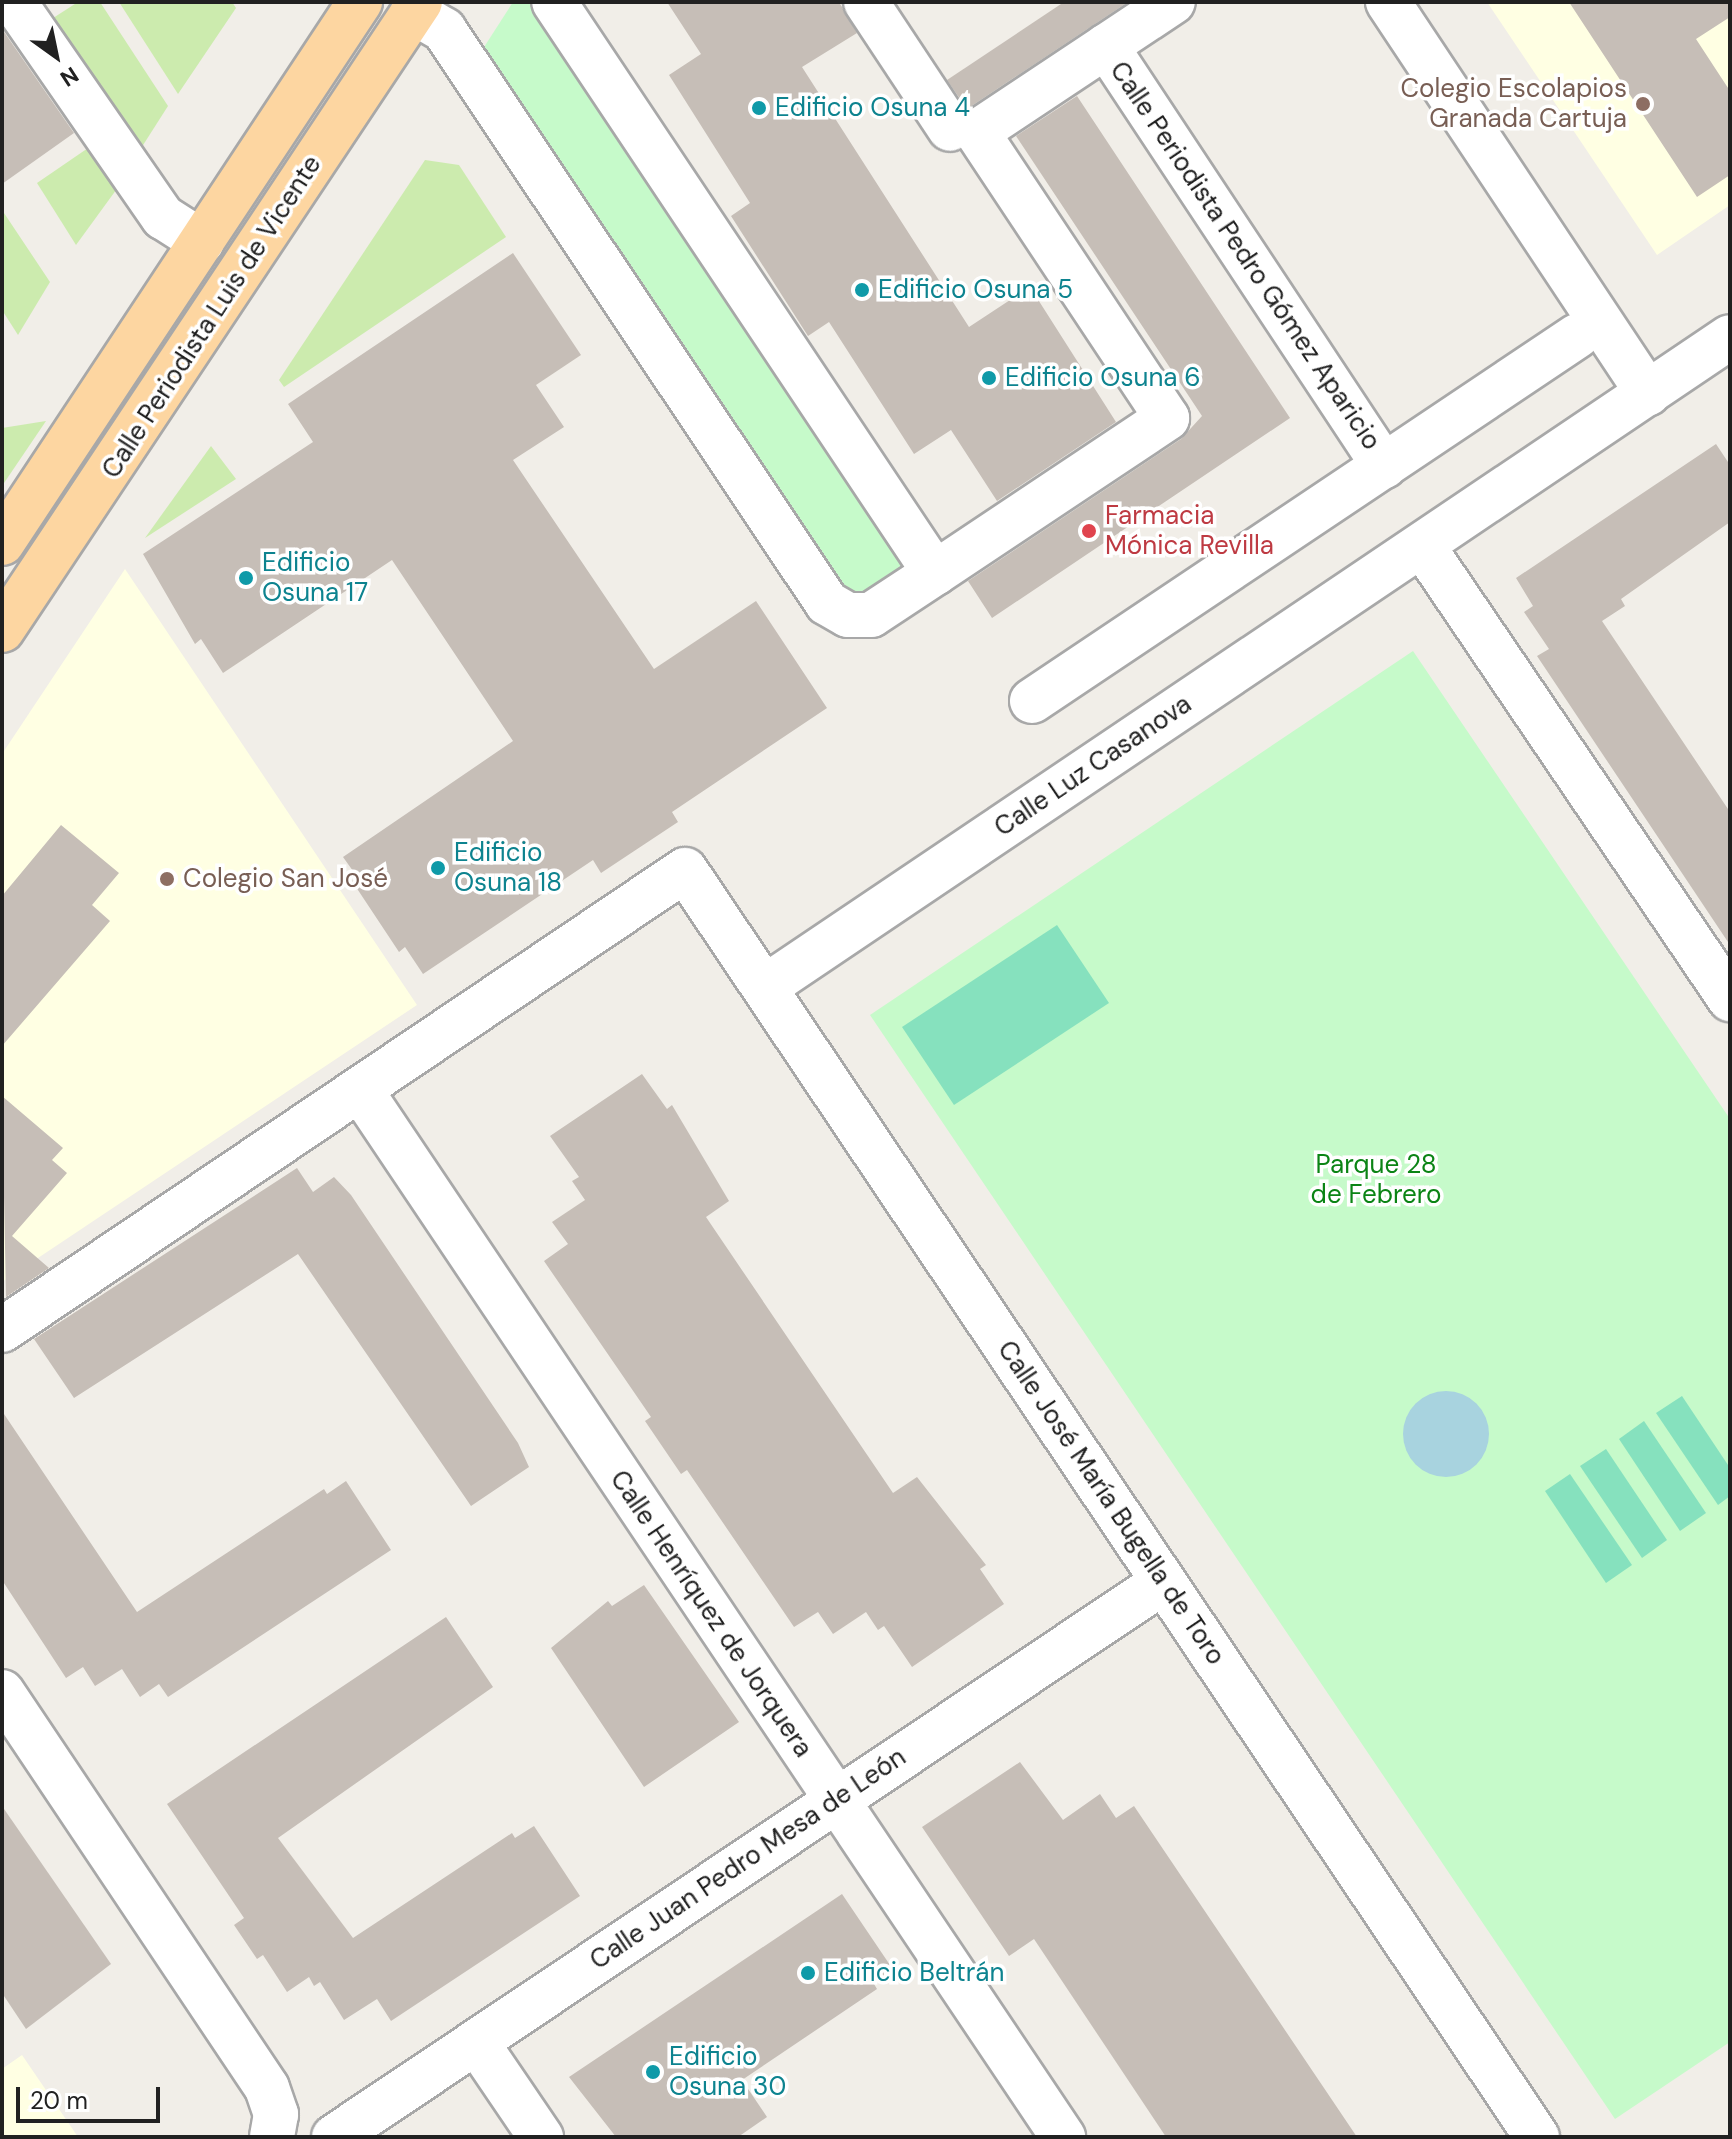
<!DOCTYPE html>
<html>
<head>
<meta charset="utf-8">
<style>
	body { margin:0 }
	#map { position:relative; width:1732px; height:2139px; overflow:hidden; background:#f1eee8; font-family:"DM Sans",sans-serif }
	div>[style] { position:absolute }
	.education>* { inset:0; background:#ffffe3 }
	.grass>* { inset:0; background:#ccebae }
	.park>* { inset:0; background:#c6faca }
	.pitch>* { inset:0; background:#86e1be }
	.water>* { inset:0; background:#a8d3df }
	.round { border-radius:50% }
	.building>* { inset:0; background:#c6beb7 }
	.roads { filter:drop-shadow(2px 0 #a8a8a8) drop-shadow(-2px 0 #a8a8a8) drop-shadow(0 2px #a8a8a8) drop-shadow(0 -2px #a8a8a8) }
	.minor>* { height:44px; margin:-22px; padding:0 22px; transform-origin:22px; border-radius:22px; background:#fff }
	.major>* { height:44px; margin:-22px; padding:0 22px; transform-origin:22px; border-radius:22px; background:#fdd6a1 }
	.dots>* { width:22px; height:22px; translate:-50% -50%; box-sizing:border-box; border:4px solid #fff; border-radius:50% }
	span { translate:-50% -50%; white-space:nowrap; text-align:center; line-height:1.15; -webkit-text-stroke:7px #fff; paint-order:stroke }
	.education-label { font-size:26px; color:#785e54 }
	.right { translate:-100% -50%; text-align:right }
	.left { translate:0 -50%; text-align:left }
	.culture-label { font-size:26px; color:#0d838f }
	.street-label { font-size:26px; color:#212121 }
	.health-label { font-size:26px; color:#be3a42 }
	.park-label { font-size:26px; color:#0b8415 }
	.frame { position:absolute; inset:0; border:4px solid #212121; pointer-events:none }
	.north { position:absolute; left:16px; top:16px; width:80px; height:80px; -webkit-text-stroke:6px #fff; paint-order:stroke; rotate:147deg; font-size:22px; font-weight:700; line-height:32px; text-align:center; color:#212121 }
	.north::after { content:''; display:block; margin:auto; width:28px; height:36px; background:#212121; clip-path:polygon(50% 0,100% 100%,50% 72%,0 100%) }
	.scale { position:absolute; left:16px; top:2087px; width:144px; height:36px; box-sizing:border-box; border:4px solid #212121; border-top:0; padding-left:10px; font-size:24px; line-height:28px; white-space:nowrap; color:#212121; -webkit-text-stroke:6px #fff; paint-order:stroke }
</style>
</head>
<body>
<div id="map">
	<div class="education">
		<i style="clip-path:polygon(1487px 2px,1730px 2px,1730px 205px,1657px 255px)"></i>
		<i style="clip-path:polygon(125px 569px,417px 1005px,2px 1282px,2px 754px)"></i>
		<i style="clip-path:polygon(22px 2055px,78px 2137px,2px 2137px,2px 2069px)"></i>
	</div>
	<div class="grass">
		<i style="clip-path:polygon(78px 2px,100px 2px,168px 106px,138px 153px,50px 20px)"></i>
		<i style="clip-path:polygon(119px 2px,232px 2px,236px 8px,178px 94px)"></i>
		<i style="clip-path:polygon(91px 146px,119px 186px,76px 245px,37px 183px)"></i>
		<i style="clip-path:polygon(425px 160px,459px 165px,506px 237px,284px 387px,279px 380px)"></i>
		<i style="clip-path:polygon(2px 210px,50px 282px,18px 335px,2px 310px)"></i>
		<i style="clip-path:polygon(46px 421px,2px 486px,2px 428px)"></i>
		<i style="clip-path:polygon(211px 446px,236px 479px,145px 538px)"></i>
	</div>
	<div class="park">
		<i style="clip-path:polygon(513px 2px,539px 2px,907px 553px,904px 574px,862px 603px,837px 596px,477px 58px)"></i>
		<i style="clip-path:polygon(1413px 651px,1730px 1119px,1730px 2042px,1615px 2119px,870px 1015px)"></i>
	</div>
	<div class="pitch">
		<i style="clip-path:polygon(1057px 925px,1109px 1003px,954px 1105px,902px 1027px)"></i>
		<i style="clip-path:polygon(1682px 1396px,1730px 1468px,1730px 1496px,1718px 1505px,1656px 1413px)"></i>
		<i style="clip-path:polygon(1644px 1421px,1706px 1513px,1680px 1531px,1619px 1439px)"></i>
		<i style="clip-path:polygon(1606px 1449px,1667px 1540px,1642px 1558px,1580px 1466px)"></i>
		<i style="clip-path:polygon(1570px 1474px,1632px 1565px,1606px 1583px,1545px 1491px)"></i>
	</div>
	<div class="water">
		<i class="round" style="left:1403px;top:1391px;width:86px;height:86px"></i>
	</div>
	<div class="building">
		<i style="clip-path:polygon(667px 2px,839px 2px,857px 33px,802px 67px,969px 327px,1030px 287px,1116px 422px,997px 501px,951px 430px,914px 454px,829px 322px,808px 336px,731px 216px,750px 203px,669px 75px,701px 54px)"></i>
		<i style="clip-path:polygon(1064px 2px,1128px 2px,967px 109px,947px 80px)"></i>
		<i style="clip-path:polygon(1569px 2px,1730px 2px,1730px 17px,1696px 39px,1730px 91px,1730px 175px,1697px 197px)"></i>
		<i style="clip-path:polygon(2px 29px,74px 133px,2px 184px)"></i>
		<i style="clip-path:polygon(1077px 96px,1290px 418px,992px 618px,968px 581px,1181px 439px,1202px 416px,1016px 136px)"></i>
		<i style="clip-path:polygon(513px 253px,581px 355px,536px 385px,564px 427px,513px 460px,654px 669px,756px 601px,827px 708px,672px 812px,678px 822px,601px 873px,593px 860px,423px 974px,405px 947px,399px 952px,352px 881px,358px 878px,343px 857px,513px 741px,392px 560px,223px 673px,201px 639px,195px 644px,143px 554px,313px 442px,288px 404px)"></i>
		<i style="clip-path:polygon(1716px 444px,1730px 465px,1730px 522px,1621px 599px,1625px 606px,1602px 621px,1730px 812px,1730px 945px,1537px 656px,1549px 649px,1524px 612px,1533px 606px,1516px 578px)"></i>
		<i style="clip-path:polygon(61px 825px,119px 873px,92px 905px,110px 921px,2px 1046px,2px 896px)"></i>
		<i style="clip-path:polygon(642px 1074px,667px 1109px,672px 1105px,729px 1201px,706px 1217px,893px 1493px,917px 1477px,986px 1565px,980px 1569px,1004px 1604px,912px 1667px,884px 1626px,878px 1630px,866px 1612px,833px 1634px,818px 1612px,794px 1627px,687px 1470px,681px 1474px,645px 1421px,651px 1417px,544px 1261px,568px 1244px,552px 1222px,585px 1200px,572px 1181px,579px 1177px,550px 1136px)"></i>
		<i style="clip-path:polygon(2px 1096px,63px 1148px,52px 1160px,67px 1173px,12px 1236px,49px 1268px,6px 1297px)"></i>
		<i style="clip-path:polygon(297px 1168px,313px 1192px,334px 1177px,351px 1195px,518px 1443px,529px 1467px,471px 1506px,298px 1254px,74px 1398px,34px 1339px)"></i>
		<i style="clip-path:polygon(2px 1411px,137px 1612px,324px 1489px,327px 1494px,346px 1481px,391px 1550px,168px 1697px,159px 1684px,140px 1697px,122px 1669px,95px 1686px,83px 1667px,66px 1678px,2px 1580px)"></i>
		<i style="clip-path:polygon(644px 1585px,739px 1722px,644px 1787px,551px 1648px,608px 1601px,612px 1606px)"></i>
		<i style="clip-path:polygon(446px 1617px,493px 1687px,278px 1838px,353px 1938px,512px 1833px,515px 1838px,534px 1826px,580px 1896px,391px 2021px,377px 1999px,344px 2020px,320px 1982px,314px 1986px,309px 1977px,287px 1992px,263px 1955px,257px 1959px,234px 1925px,244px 1918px,167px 1804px)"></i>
		<i style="clip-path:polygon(1020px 1762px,1063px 1820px,1100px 1794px,1116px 1818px,1134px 1806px,1357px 2137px,1166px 2137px,1034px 1939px,1009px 1956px,922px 1827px)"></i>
		<i style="clip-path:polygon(2px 1806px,111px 1964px,26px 2029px,2px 1993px)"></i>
		<i style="clip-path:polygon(842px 1894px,892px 1968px,874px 1984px,877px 1989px,742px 2080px,767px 2117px,738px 2137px,616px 2137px,569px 2077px)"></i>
	</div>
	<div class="roads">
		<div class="minor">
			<i style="left:14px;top:2px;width:262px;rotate:55.3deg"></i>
			<i style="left:163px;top:217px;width:46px;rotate:32.7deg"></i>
			<i style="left:866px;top:2px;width:152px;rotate:56.5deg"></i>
			<i style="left:1388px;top:2px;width:470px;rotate:56.4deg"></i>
			<i style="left:413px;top:12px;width:36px;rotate:30deg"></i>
			<i style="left:444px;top:30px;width:689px;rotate:56.24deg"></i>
			<i style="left:827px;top:603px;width:24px;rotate:30deg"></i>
			<i style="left:848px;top:615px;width:23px"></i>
			<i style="left:871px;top:615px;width:77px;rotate:-33.3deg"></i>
			<i style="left:935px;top:573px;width:686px;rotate:-123.71deg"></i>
			<i style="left:1106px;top:46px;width:504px;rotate:56.5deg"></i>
			<i style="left:1422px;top:545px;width:549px;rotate:55.85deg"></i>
			<i style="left:935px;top:573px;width:279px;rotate:-33.7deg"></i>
			<i style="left:1167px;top:418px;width:343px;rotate:-123.6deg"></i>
			<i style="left:977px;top:132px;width:235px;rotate:-33.6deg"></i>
			<i style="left:1032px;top:701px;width:656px;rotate:-33.81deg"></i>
			<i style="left:765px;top:987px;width:1163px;rotate:-33.96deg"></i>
			<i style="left:361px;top:1091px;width:1260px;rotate:56.13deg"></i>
			<i style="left:2px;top:1330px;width:823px;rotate:-33.96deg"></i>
			<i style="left:685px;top:870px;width:1527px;rotate:56.08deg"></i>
			<i style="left:2px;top:1692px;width:476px;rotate:56.2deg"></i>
			<i style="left:267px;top:2088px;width:28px;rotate:71deg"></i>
			<i style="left:276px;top:2114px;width:23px;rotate:100deg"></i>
			<i style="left:477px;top:2043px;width:114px;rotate:55.8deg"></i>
			<i style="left:334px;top:2137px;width:998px;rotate:-33.8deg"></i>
		</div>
		<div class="major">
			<i style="left:2px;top:543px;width:649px;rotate:-56.51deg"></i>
			<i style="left:2px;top:630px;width:754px;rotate:-56.35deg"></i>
		</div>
	</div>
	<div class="dots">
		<i style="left:1643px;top:104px;background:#8d6e63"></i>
		<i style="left:759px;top:108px;background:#0f9aa8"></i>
		<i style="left:862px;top:290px;background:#0f9aa8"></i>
		<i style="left:989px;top:378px;background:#0f9aa8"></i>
		<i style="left:1089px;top:531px;background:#e0444e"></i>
		<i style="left:246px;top:578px;background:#0f9aa8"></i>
		<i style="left:438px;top:868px;background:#0f9aa8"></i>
		<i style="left:167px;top:879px;background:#8d6e63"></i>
		<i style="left:808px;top:1973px;background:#0f9aa8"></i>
		<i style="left:653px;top:2072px;background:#0f9aa8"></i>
	</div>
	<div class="education-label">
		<span class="right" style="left:1627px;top:104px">Colegio Escolapios<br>Granada Cartuja</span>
		<span class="left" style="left:183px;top:879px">Colegio San José</span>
	</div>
	<div class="culture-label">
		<span class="left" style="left:775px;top:108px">Edificio Osuna 4</span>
		<span class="left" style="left:878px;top:290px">Edificio Osuna 5</span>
		<span class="left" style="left:1005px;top:378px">Edificio Osuna 6</span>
		<span class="left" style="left:262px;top:578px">Edificio<br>Osuna 17</span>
		<span class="left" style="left:454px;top:868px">Edificio<br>Osuna 18</span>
		<span class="left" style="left:824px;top:1973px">Edificio Beltrán</span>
		<span class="left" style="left:669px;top:2072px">Edificio<br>Osuna 30</span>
	</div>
	<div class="street-label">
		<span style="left:1245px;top:256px;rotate:56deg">Calle Periodista Pedro Gómez Aparicio</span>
		<span style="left:212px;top:317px;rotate:-57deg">Calle Periodista Luis de Vicente</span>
		<span style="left:1093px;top:766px;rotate:-34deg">Calle Luz Casanova</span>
		<span style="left:1111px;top:1503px;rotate:56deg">Calle José María Bugella de Toro</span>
		<span style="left:711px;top:1614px;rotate:56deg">Calle Henríquez de Jorquera</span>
		<span style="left:748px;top:1859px;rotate:-34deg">Calle Juan Pedro Mesa de León</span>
	</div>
	<div class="health-label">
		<span class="left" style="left:1105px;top:531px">Farmacia<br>Mónica Revilla</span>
	</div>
	<div class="park-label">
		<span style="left:1376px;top:1180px">Parque 28<br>de Febrero</span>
	</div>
	<div class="frame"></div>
	<div class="north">N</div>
	<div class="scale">20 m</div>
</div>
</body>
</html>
